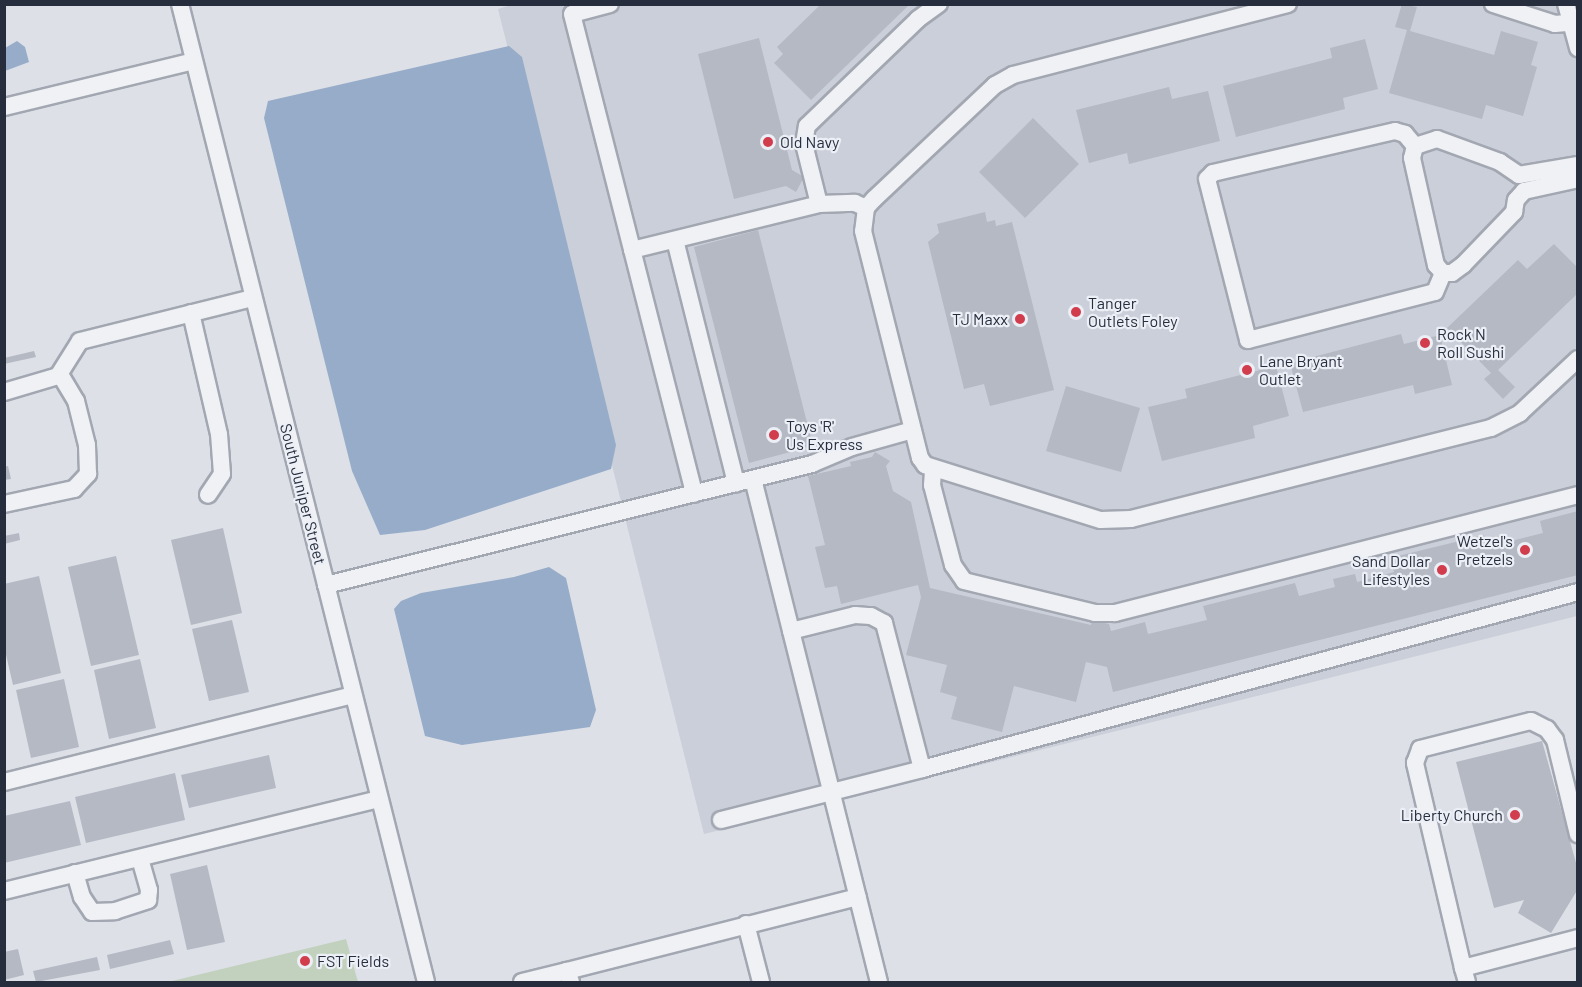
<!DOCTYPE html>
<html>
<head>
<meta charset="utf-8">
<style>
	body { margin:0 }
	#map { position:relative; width:1582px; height:987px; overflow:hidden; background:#dde0e7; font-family:Barlow,sans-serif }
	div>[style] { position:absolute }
	.built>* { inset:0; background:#cbcfd9 }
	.green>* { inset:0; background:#c2d1be }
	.water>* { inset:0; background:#96acc9 }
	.building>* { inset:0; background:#b4b9c4 }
	.roads { filter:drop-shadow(2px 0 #a2a7b1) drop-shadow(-2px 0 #a2a7b1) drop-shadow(0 2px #a2a7b1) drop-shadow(0 -2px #a2a7b1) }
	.minor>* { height:16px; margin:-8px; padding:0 8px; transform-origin:8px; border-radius:8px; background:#eff1f5 }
	.dots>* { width:16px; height:16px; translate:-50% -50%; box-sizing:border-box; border:3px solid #eceff5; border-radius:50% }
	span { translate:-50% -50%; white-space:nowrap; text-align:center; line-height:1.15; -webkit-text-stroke:4.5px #eceff5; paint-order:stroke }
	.poi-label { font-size:16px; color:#262e3e }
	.left { translate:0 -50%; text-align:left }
	.right { translate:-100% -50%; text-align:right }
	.street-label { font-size:16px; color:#262e3e }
	.frame { position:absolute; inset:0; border:6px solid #262e3e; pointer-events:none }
</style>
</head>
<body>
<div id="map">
	<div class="built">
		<i style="clip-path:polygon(514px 4px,1577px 5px,1577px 616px,704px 834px,498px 9px)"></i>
	</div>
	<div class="green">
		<i style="clip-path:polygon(346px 939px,358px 982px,168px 982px)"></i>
	</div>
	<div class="water">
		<i style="clip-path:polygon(17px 41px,25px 47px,29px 62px,5px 71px,5px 48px)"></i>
		<i style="clip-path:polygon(509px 46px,522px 57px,616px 445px,611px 469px,425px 530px,380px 535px,352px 471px,264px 118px,268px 101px)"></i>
		<i style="clip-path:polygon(549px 567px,566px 578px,596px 710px,590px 727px,462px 745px,425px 736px,394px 609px,401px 601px,421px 593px,514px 577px)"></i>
	</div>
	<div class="building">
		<i style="clip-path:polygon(821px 4px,910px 4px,811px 100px,774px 63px,783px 54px,777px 47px)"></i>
		<i style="clip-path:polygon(1402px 4px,1417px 7px,1410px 31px,1494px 55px,1501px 31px,1538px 42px,1531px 65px,1537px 67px,1523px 116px,1486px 105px,1482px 119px,1389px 93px,1407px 30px,1395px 27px)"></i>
		<i style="clip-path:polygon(759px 38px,792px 170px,804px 177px,796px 192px,786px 186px,734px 199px,698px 54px)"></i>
		<i style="clip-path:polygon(1365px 39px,1378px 89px,1343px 98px,1345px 109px,1236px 137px,1223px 86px,1332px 58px,1330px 48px)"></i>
		<i style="clip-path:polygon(1169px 87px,1172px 99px,1208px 91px,1220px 141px,1129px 164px,1127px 153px,1089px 163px,1076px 110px)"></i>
		<i style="clip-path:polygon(1033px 118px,1079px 164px,1025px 218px,979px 172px)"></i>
		<i style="clip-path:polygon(985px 212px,987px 222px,995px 220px,996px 226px,1012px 222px,1054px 390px,990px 406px,984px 384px,964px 389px,928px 242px,939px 233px,937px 224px)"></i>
		<i style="clip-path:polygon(758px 230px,813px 446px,749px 463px,694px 247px)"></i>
		<i style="clip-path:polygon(1554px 244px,1578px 268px,1578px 293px,1498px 370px,1515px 387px,1503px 399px,1484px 379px,1491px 373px,1447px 328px,1518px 260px,1527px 269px)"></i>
		<i style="clip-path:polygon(1401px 334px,1404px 344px,1440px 335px,1452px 385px,1415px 394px,1413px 385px,1303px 412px,1290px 363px)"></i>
		<i style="clip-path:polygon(34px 351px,36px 357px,4px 364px,4px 358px)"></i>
		<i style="clip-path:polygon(1276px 366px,1289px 416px,1253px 426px,1255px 438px,1162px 461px,1148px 407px,1187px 398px,1185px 389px)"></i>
		<i style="clip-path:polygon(1066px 386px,1140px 408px,1121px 472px,1046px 451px)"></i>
		<i style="clip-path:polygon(875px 452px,890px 461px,886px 466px,893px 491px,911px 502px,930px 588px,1091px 625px,1092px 620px,1109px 624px,1111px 631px,1145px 622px,1148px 634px,1207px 620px,1203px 606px,1295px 583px,1299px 596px,1335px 587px,1333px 579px,1355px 574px,1357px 582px,1394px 572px,1390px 558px,1484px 535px,1487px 547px,1543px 533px,1540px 521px,1578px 511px,1578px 575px,1113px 692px,1107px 667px,1086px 662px,1076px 702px,1014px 686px,1002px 732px,951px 719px,957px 697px,940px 692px,947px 665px,906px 655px,921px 597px,918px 585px,841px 604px,837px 586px,825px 588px,815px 547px,825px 545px,808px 476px,851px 466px,850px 462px,872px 457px)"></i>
		<i style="clip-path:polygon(8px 466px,11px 479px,4px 480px,4px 467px)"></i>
		<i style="clip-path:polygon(223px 528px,242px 613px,191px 625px,171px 540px)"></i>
		<i style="clip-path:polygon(19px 533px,20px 540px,4px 544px,4px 536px)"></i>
		<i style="clip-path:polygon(116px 556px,139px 655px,91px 666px,68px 567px)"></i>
		<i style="clip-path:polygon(39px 576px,61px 673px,13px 685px,4px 646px,4px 584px)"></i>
		<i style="clip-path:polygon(232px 620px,249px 692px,209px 701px,192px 629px)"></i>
		<i style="clip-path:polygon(140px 659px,156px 728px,109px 739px,94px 670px)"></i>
		<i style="clip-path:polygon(64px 679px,79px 747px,31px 758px,16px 690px)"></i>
		<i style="clip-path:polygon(1542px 741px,1578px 870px,1578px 889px,1551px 933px,1518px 913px,1524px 900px,1494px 908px,1456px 762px)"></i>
		<i style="clip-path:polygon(269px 755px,276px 788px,189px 808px,181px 775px)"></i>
		<i style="clip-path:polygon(175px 773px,185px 820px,86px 843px,75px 797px)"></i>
		<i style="clip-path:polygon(70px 801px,81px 845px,4px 863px,4px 816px)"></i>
		<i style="clip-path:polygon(207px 865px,225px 942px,187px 950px,170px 874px)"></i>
		<i style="clip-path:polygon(170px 940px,174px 954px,110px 969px,107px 955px)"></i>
		<i style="clip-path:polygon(18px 949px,24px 975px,4px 980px,4px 952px)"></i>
		<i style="clip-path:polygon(97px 957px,100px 970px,36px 982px,33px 971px)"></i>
	</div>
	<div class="roads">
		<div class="minor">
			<i style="left:180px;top:4px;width:1008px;rotate:75.88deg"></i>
			<i style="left:610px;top:4px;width:39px;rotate:165deg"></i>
			<i style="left:572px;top:14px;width:495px;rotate:75.7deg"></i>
			<i style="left:1288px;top:4px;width:284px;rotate:165.5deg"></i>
			<i style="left:1013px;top:75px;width:21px;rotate:151deg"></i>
			<i style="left:995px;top:85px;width:166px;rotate:136.7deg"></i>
			<i style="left:874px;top:199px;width:12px;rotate:132deg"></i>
			<i style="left:866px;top:208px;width:23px;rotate:97deg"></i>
			<i style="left:863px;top:231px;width:234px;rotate:75.9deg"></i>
			<i style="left:920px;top:458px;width:9px;rotate:54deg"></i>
			<i style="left:925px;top:465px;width:184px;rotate:17.4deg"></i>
			<i style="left:1101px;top:520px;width:30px;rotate:-2deg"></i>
			<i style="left:1131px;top:519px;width:371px;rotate:-14.2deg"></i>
			<i style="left:1491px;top:428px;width:33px;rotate:-27deg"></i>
			<i style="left:1520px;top:413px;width:79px;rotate:-43deg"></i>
			<i style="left:1493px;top:4px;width:65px;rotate:17.9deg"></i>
			<i style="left:1555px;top:24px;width:23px;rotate:-5deg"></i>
			<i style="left:1566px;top:4px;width:46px;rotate:74.7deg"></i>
			<i style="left:4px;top:107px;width:195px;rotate:-13.6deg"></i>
			<i style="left:1415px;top:146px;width:16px;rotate:-130deg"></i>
			<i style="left:1405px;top:134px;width:10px;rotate:-163deg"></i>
			<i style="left:1395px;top:131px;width:187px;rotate:167deg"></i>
			<i style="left:1213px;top:173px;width:8px;rotate:135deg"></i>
			<i style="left:1207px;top:179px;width:166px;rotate:75.7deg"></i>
			<i style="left:1248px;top:340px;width:193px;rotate:-14.4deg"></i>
			<i style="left:1435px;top:292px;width:21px;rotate:-67deg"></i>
			<i style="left:1578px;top:165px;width:60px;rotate:170.4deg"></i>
			<i style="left:1519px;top:175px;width:23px;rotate:-146deg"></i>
			<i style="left:1500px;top:162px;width:67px;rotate:-159.9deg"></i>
			<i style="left:1437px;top:139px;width:23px;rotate:162deg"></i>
			<i style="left:1415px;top:146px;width:12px;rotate:104deg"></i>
			<i style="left:1412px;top:158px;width:110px;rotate:77.4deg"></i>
			<i style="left:1436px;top:265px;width:11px;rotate:49deg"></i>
			<i style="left:1443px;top:273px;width:9px"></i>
			<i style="left:1452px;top:273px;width:14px;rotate:-36deg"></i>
			<i style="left:1463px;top:265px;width:74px;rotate:-46.1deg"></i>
			<i style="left:1514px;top:212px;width:12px;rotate:-81deg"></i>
			<i style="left:1516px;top:200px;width:12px;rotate:-48deg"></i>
			<i style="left:1524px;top:191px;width:55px;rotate:-12.5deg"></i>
			<i style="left:819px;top:204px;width:62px;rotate:-104deg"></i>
			<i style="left:804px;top:144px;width:18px;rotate:-81deg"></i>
			<i style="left:807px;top:126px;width:154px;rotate:-43.9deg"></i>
			<i style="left:918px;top:19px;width:26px;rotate:-36deg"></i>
			<i style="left:675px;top:240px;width:251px;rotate:75.9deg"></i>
			<i style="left:632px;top:250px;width:193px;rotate:-13.8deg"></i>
			<i style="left:819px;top:204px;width:36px;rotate:-2deg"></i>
			<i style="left:855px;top:203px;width:12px;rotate:24deg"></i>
			<i style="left:191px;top:313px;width:124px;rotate:77deg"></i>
			<i style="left:219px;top:434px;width:40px;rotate:85.7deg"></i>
			<i style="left:222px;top:474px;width:25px;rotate:124deg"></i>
			<i style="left:4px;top:392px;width:56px;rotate:-16.5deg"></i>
			<i style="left:58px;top:376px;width:41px;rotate:-57.8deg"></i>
			<i style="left:80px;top:341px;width:178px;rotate:-14deg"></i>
			<i style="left:933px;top:471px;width:14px;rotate:94deg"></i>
			<i style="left:932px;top:485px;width:83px;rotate:75.3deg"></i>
			<i style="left:953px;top:565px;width:19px;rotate:55deg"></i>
			<i style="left:964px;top:581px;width:135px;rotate:13.7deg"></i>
			<i style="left:1095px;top:613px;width:20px"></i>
			<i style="left:1115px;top:613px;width:478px;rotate:-14.3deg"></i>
			<i style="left:753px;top:479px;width:519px;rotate:75.94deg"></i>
			<i style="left:4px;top:504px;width:72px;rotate:-12.1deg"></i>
			<i style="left:74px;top:489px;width:21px;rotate:-47deg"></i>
			<i style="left:88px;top:474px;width:29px;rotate:-92deg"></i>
			<i style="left:87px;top:445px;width:45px;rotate:-104deg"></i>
			<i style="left:76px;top:401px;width:31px;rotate:-121deg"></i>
			<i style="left:326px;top:585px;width:501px;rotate:-13.98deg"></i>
			<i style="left:812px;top:464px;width:43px;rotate:-23deg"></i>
			<i style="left:852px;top:447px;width:63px;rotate:-15.6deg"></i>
			<i style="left:791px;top:631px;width:66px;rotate:-14deg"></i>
			<i style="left:855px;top:615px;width:16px;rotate:4deg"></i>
			<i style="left:871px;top:616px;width:15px;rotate:28deg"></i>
			<i style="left:884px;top:623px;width:151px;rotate:75.4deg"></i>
			<i style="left:922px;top:769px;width:679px;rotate:-15.1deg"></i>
			<i style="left:4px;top:782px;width:360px;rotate:-14deg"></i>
			<i style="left:721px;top:820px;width:207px;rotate:-14.2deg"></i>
			<i style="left:75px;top:873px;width:25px;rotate:74deg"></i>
			<i style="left:82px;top:897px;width:18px;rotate:56deg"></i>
			<i style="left:92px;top:912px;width:23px;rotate:-2deg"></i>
			<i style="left:115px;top:911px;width:35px;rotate:-18deg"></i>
			<i style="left:148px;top:900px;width:10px;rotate:-84deg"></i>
			<i style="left:149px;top:890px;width:33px;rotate:-106deg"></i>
			<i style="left:4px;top:891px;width:386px;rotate:-13.8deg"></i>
			<i style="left:746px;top:924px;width:60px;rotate:75.5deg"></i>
			<i style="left:1463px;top:968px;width:211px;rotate:-103.2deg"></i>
			<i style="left:1415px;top:763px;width:15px;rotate:-70deg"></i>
			<i style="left:1420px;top:749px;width:114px;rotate:-14.2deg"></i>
			<i style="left:1531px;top:721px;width:18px;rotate:27deg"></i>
			<i style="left:1547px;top:729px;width:14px;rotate:54deg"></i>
			<i style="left:1555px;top:740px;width:97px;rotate:76.3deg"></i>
			<i style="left:522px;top:982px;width:46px;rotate:-13.7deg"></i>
			<i style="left:571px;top:982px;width:12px;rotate:-110deg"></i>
			<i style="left:567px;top:971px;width:300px;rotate:-14.3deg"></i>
			<i style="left:1467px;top:982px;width:15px;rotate:-106deg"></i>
			<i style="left:1463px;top:968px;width:119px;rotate:-14.6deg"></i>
		</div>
	</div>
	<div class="dots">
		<i style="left:768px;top:142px;background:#d13d4d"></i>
		<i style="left:1076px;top:312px;background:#d13d4d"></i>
		<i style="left:1020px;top:319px;background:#d13d4d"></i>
		<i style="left:1425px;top:343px;background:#d13d4d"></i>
		<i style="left:1247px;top:370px;background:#d13d4d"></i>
		<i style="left:774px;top:435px;background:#d13d4d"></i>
		<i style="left:1525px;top:550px;background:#d13d4d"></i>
		<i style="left:1442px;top:570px;background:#d13d4d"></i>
		<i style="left:1515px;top:815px;background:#d13d4d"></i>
		<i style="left:305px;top:961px;background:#d13d4d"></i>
	</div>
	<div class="poi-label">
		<span class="left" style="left:780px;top:142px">Old Navy</span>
		<span class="left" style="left:1088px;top:312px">Tanger<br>Outlets Foley</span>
		<span class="right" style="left:1008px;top:319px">TJ Maxx</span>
		<span class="left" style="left:1437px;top:343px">Rock N<br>Roll Sushi</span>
		<span class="left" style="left:1259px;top:370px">Lane Bryant<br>Outlet</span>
		<span class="left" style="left:786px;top:435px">Toys 'R'<br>Us Express</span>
		<span class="right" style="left:1513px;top:550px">Wetzel's<br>Pretzels</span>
		<span class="right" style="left:1430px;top:570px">Sand Dollar<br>Lifestyles</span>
		<span class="right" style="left:1503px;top:815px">Liberty Church</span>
		<span class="left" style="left:317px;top:961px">FST Fields</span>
	</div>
	<div class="street-label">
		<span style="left:303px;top:494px;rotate:76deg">South Juniper Street</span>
	</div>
	<div class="frame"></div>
</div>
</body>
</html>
